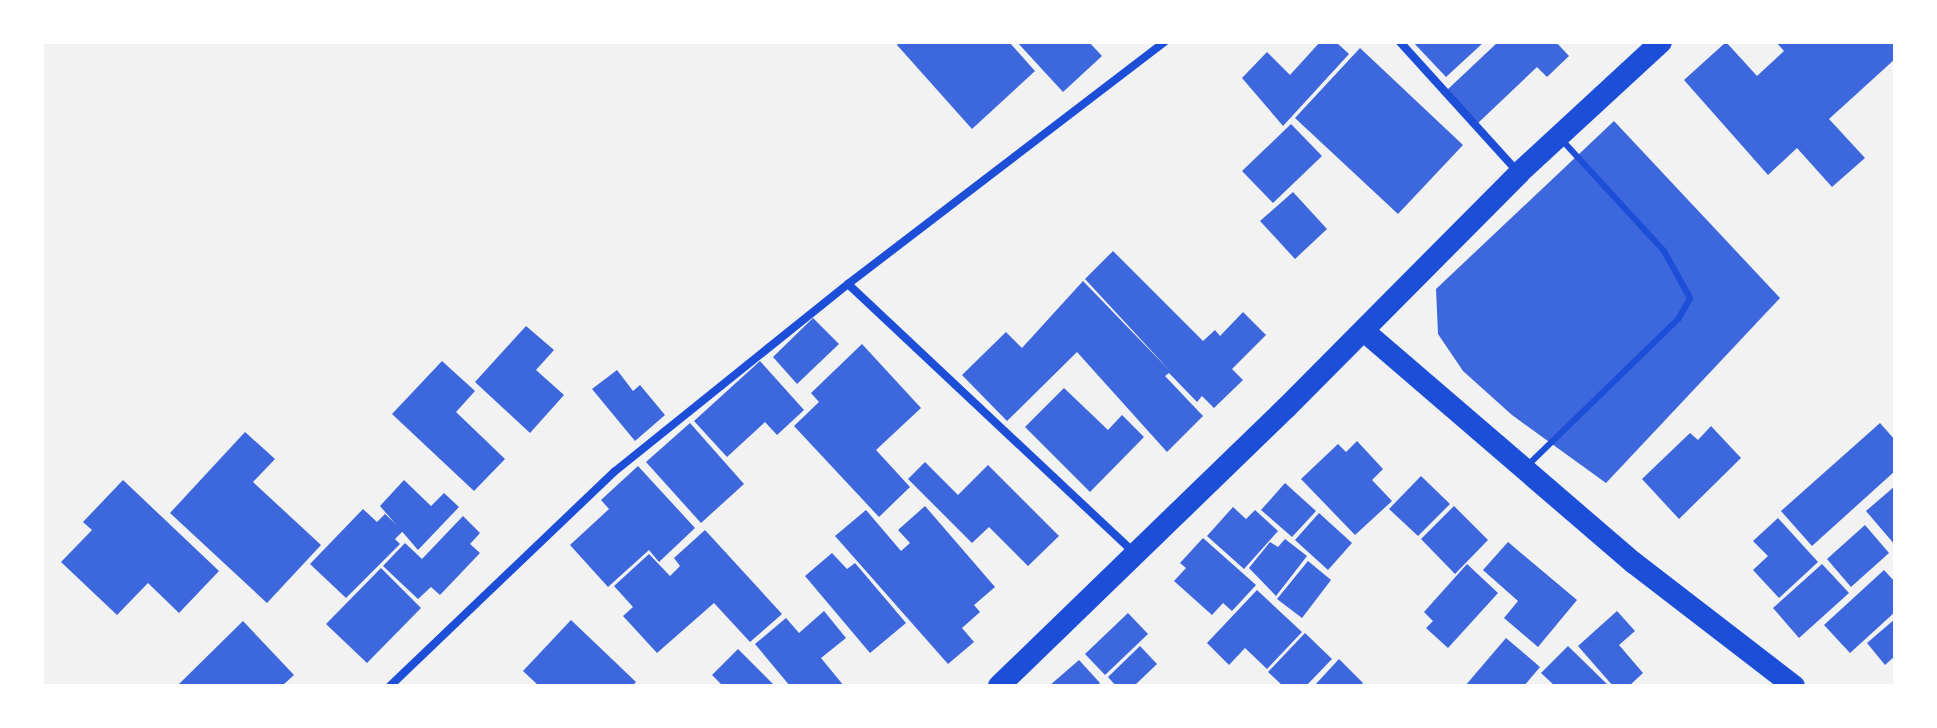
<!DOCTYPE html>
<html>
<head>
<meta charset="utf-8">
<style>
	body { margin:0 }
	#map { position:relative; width:1937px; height:728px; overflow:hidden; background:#f2f2f2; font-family:Literata,serif }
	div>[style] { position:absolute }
	.building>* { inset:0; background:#3d67dc }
	.service>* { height:6px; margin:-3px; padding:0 3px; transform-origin:3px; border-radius:3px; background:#1d4ed8 }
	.minor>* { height:8px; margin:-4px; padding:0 4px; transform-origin:4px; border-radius:4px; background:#1d4ed8 }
	.trunk>* { height:22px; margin:-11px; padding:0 11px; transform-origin:11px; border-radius:11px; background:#1d4ed8 }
	span { translate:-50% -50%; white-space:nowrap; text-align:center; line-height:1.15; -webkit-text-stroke:8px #fff; paint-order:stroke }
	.frame { position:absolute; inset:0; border:44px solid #fff; pointer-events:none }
</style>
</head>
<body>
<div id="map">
	<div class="building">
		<i style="clip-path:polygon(900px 42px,1009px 42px,1035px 71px,972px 129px,897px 45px)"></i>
		<i style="clip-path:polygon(1017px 42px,1089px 42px,1102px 56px,1063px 92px)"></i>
		<i style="clip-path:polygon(1320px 42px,1336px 42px,1349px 54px,1283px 126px,1242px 78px,1267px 52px,1290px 75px)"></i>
		<i style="clip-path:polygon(1413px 42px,1484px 42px,1446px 77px)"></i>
		<i style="clip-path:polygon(1498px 42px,1556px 42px,1569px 56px,1547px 77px,1537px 67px,1477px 124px,1446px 91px)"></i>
		<i style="clip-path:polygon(1726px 42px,1757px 76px,1784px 51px,1776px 42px,1895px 42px,1895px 59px,1829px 119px,1865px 158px,1832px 187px,1797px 148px,1768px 175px,1684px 80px)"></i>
		<i style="clip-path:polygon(1360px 48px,1463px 145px,1398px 214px,1295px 118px)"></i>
		<i style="clip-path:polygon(1614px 121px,1780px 298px,1606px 483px,1512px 415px,1463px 371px,1438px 334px,1436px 289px)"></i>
		<i style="clip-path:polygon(1291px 124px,1322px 156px,1273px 203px,1242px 171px)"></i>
		<i style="clip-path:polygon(1293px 192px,1327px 229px,1295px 259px,1260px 221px)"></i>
		<i style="clip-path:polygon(1113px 251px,1203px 341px,1215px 330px,1220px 336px,1243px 312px,1266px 335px,1232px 369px,1243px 380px,1214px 408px,1202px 396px,1197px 402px,1169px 373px,1165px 376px,1203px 416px,1167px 452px,1077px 352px,1007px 421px,962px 375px,1006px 332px,1022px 348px,1083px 281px,1171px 372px,1085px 279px)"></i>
		<i style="clip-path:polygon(813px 318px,839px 344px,797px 384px,773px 357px)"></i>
		<i style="clip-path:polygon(526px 326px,554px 350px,536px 370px,564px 395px,530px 433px,475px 382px)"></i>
		<i style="clip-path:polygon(862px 344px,921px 408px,876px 450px,910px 487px,879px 517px,794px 426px,819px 402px,811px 393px)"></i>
		<i style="clip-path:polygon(442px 361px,475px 391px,456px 412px,505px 459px,474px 491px,392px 414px)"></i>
		<i style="clip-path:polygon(760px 361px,804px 410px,777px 435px,765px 422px,727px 457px,694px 421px)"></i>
		<i style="clip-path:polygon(617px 370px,633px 391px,640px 385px,665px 415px,635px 441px,592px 389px)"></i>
		<i style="clip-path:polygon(1064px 388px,1108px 430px,1122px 415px,1144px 437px,1090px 492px,1025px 427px)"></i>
		<i style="clip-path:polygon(690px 423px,744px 484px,701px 523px,646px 462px)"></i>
		<i style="clip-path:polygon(1880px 423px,1895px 440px,1895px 471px,1812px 546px,1781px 511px)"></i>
		<i style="clip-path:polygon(1711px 426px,1741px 458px,1679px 519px,1642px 479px,1690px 433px,1698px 440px)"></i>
		<i style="clip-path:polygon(245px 432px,275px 459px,253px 482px,321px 545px,267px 603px,170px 513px)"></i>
		<i style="clip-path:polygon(1357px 441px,1383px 469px,1372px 480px,1392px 501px,1355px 535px,1301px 479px,1338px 444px,1346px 452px)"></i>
		<i style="clip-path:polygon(925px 462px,958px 495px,988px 465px,1059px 536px,1028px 566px,989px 527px,972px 543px,908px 479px)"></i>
		<i style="clip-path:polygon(638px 466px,695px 528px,659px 562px,649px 550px,608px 587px,570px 545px,609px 509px,601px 500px)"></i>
		<i style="clip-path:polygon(1421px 476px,1450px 504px,1418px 536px,1389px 509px)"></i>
		<i style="clip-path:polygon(123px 480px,219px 571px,179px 613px,148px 583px,117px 615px,61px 562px,92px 530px,83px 522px)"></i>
		<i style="clip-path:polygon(404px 480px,431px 506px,444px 493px,459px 507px,418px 550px,380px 506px)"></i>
		<i style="clip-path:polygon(1285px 483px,1316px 511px,1292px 537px,1261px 510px)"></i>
		<i style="clip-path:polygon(1895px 486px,1895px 545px,1866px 511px)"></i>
		<i style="clip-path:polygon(925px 506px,995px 587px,974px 605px,980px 612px,962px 628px,974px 642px,948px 664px,835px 536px,866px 510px,901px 551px,910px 543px,898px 530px)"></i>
		<i style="clip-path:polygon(1454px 506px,1488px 540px,1455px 574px,1421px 539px)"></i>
		<i style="clip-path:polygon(1233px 507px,1246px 519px,1255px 510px,1278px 531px,1244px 569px,1207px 536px)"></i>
		<i style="clip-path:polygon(363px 509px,377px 522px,385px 514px,403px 531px,395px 539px,400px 544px,346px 598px,310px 564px)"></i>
		<i style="clip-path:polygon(1319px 513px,1352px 543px,1328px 570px,1295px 540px)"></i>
		<i style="clip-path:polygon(463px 516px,480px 533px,470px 544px,480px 553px,440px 595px,431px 587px,418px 599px,383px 566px,405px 543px,422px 559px)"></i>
		<i style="clip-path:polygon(1778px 518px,1818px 562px,1779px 598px,1753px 570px,1768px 556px,1753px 541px)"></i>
		<i style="clip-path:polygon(1865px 525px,1889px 553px,1851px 587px,1827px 559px)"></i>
		<i style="clip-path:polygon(705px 530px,782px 614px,750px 642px,714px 603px,657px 653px,623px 616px,633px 607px,614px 586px,649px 554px,670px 576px,680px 566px,674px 558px)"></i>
		<i style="clip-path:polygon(1203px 538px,1256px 585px,1232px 611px,1223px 603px,1212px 615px,1174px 581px,1186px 568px,1180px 563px)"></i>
		<i style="clip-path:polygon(1285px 539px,1307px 556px,1276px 596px,1249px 568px,1270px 542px,1278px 547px)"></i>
		<i style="clip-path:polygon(1508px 542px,1577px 600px,1538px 647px,1504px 618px,1518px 601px,1483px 570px)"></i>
		<i style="clip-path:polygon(832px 553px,847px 569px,855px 563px,906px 623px,870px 653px,805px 576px)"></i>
		<i style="clip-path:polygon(1308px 561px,1331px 580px,1302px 618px,1277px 599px)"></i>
		<i style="clip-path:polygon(1467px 564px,1498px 593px,1448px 648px,1426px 628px,1433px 621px,1424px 612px)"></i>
		<i style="clip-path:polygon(1822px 564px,1849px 593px,1799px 638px,1773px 608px)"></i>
		<i style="clip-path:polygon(381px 568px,421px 608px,367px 663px,326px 624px)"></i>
		<i style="clip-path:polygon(1884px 570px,1895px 582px,1895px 612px,1850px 653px,1824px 625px)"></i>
		<i style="clip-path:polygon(1257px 590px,1302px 632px,1267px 669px,1245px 648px,1229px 665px,1207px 643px)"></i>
		<i style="clip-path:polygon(824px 611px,846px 638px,821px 658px,844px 686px,790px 686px,755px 644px,786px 618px,799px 633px)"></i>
		<i style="clip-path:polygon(1617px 611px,1635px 631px,1619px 645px,1643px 673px,1629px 686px,1613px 686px,1578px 646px)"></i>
		<i style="clip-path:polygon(1128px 613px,1148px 634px,1105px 675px,1085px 654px)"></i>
		<i style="clip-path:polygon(1895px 619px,1895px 656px,1885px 665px,1867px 643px)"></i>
		<i style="clip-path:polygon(571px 620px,636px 682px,632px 686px,539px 686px,523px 671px)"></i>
		<i style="clip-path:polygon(243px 621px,294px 675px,282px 686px,177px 686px)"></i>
		<i style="clip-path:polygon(1305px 633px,1332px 659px,1306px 686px,1283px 686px,1268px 672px)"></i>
		<i style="clip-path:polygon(1506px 638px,1540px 667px,1524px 686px,1465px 686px)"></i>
		<i style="clip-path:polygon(1140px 646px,1157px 664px,1134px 686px,1116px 686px,1108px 677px)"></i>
		<i style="clip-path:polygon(1568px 646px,1609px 686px,1555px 686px,1541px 673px)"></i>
		<i style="clip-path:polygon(738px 649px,775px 686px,723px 686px,712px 675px)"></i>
		<i style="clip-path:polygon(1339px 659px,1363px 683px,1360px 686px,1314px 686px)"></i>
		<i style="clip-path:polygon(1079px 660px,1100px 683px,1097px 686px,1049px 686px)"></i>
	</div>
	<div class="service">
		<i style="left:1529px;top:464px;width:209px;rotate:-44.2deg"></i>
		<i style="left:1679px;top:318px;width:23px;rotate:-61deg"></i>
		<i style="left:1690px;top:298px;width:54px;rotate:-119deg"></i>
		<i style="left:1664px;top:251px;width:151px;rotate:-132.6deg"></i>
	</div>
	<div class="minor">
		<i style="left:1400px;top:42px;width:176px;rotate:47.8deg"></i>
		<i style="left:848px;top:284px;width:399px;rotate:-37.4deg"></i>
		<i style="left:390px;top:686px;width:310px;rotate:-43.7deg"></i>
		<i style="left:614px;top:472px;width:300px;rotate:-38.8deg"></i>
		<i style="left:848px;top:284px;width:393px;rotate:43.2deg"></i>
	</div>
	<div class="trunk">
		<i style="left:1364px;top:331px;width:356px;rotate:40.7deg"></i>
		<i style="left:1634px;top:563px;width:202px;rotate:37.6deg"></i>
		<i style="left:999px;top:686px;width:400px;rotate:-44.1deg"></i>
		<i style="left:1286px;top:408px;width:331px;rotate:-45.2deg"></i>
		<i style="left:1519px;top:173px;width:193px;rotate:-42.7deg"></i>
	</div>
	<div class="frame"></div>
</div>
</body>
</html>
